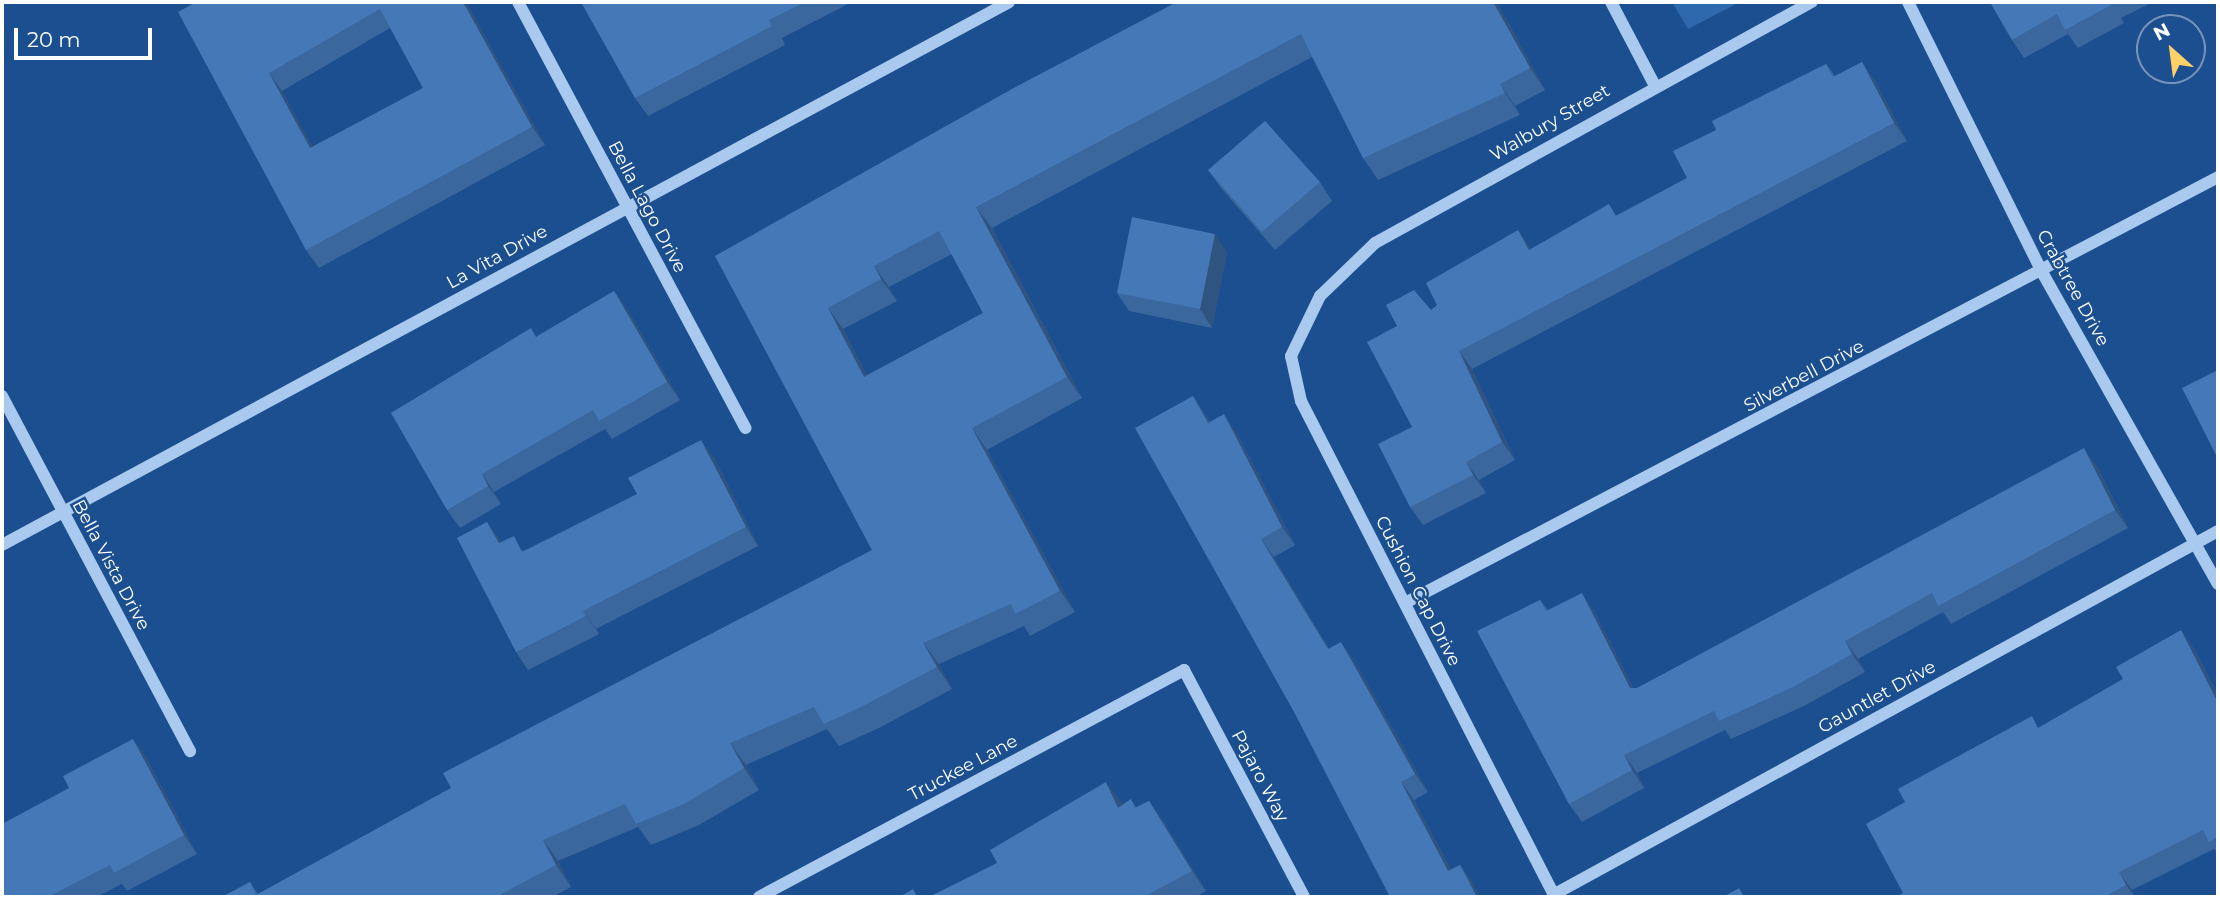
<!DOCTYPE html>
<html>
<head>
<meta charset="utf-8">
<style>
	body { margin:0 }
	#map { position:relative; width:2220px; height:899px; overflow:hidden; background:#1b4f8f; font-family:Montserrat,sans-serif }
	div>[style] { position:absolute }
	.green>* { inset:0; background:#2e69ad }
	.minor>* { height:12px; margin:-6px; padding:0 6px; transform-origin:6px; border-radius:6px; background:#a9c9ee }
	.wall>* { inset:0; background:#3a679d }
	.shaded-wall>* { inset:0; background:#305480 }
	.building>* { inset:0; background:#4478b7 }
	span { translate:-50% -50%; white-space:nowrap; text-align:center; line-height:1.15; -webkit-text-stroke:5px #1b4f8f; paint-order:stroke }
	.street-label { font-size:18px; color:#fff }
	.frame { position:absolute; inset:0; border:4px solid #fff; pointer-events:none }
	.north { position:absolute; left:2136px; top:14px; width:70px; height:70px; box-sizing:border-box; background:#1b4f8f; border:2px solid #7695bc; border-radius:50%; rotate:332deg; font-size:19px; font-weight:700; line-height:28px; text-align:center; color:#fff }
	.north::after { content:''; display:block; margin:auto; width:24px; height:32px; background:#ffd166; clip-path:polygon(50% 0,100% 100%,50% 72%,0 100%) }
	.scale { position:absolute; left:14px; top:28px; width:138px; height:32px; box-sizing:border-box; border:4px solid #fff; border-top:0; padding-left:9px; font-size:21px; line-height:24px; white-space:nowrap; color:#fff; -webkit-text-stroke:5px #1b4f8f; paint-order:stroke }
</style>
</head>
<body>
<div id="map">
	<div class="green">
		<i style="clip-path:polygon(1672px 2px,1740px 2px,1688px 29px)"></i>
	</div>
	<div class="minor">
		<i style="left:518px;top:2px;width:483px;rotate:61.9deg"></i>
		<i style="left:1611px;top:2px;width:93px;rotate:62.3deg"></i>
		<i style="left:1908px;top:2px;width:301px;rotate:63.6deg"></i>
		<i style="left:2042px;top:272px;width:358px;rotate:60.6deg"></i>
		<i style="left:2px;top:396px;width:402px;rotate:62.1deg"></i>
		<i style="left:2px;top:545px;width:1144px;rotate:-28.33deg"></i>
		<i style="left:1405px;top:603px;width:918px;rotate:-27.65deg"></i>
		<i style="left:1553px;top:895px;width:758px;rotate:-28.69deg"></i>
		<i style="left:759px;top:897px;width:482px;rotate:-28.1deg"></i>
		<i style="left:1184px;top:670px;width:257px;rotate:62.1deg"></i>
		<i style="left:1555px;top:897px;width:557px;rotate:-117.12deg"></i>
		<i style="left:1301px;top:401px;width:46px;rotate:-102.5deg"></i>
		<i style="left:1291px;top:356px;width:67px;rotate:-64.2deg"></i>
		<i style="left:1320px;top:296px;width:76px;rotate:-43.9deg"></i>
		<i style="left:1375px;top:243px;width:499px;rotate:-28.9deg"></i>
	</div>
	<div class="wall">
		<i style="clip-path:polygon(evenodd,196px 2px,466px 2px,545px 145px,319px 268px,306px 250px,196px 2px,390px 28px,423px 88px,312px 147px,282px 91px,390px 28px)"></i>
		<i style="clip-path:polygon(581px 2px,852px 2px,782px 38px,785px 45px,648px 116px,635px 98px)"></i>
		<i style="clip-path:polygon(evenodd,1177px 2px,1497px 2px,1545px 90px,1515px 106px,1520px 115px,1378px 180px,1363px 158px,1312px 57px,992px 228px,1082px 398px,987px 450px,1075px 612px,1030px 636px,1024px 626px,939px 664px,952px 689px,877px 729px,839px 746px,827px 729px,746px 765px,759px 790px,699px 825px,651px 845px,638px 827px,558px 861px,571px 887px,552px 897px,222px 897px,250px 882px,258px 894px,451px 788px,872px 550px,715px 256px,1177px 2px,952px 254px,983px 313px,867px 375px,843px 329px,897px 301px,889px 287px,952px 254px)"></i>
		<i style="clip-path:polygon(1990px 2px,2153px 2px,2121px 18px,2124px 23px,2078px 48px,2068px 34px,2024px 58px,2012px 40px)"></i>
		<i style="clip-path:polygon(1862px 62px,1875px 81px,1907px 141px,1472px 369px,1515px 460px,1479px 480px,1486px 493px,1423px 525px,1410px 507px,1412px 427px,1431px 310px,1531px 249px,1617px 215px,1687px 178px,1716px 130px,1826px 64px,1835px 76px)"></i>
		<i style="clip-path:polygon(1208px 170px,1320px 182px,1332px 201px,1275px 250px,1221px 188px)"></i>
		<i style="clip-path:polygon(1227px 252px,1212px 328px,1129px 311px,1117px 293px)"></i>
		<i style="clip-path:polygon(614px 291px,627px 309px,680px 400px,612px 439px,605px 429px,494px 492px,501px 504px,460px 528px,447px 510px,537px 336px)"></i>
		<i style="clip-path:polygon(1193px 396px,1210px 422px,1236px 432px,1295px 545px,1274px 557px,1329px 649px,1354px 660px,1428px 792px,1414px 800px,1451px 870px,1460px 865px,1473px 883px,1390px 897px)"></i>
		<i style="clip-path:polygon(714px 458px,758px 546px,596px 629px,599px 634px,528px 670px,516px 652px,501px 542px,524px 551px)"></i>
		<i style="clip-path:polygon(2097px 466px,2128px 528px,1951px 624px,1943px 612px,1858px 659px,1865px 672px,1806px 705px,1731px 739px,1725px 730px,1637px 773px,1644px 788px,1582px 822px,1569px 804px,1540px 600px,1548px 610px,1594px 611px,1633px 688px,1637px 688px)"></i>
		<i style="clip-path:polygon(2194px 648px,2218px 696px,2218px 855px,2214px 849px,2132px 890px,2135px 897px,1896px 897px,1903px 893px,2040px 727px,2123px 679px)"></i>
		<i style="clip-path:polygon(146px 757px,197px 854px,127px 891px,122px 884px,96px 897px,2px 897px)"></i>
		<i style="clip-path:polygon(1131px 799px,1136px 807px,1149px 801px,1163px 821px,1206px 891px,1195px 897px,929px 897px,1121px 802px,1122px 805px)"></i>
	</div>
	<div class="shaded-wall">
		<i style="clip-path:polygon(463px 2px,466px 2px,545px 145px,532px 127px)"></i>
		<i style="clip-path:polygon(1493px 2px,1497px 2px,1545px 90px,1530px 68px)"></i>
		<i style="clip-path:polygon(1862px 62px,1875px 81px,1907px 141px,1894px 123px)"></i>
		<i style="clip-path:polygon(269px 73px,282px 91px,323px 166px,310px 148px)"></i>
		<i style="clip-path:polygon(1500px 84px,1515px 106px,1520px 115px,1505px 93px)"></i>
		<i style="clip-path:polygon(976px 207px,992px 228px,1082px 398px,1067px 377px)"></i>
		<i style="clip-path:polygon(1518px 230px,1531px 248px,1541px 268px,1529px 250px)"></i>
		<i style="clip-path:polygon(1215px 234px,1227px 252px,1212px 328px,1200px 309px)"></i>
		<i style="clip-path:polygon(874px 266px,889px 287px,897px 301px,881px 279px)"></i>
		<i style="clip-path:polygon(614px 291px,627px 309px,680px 400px,667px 382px)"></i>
		<i style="clip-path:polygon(828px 308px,843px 329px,879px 398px,864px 377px)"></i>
		<i style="clip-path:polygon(1459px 351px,1472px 369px,1515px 460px,1502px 442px)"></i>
		<i style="clip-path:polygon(1193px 396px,1205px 414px,1221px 441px,1208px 423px)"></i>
		<i style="clip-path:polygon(1224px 414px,1236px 432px,1295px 545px,1282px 527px)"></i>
		<i style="clip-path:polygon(972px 428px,987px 450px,1075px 612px,1060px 591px)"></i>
		<i style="clip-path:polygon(701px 440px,714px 458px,758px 546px,746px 527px)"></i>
		<i style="clip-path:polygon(2084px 448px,2097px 466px,2128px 528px,2115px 510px)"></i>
		<i style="clip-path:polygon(1466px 462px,1479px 480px,1486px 493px,1473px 475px)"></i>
		<i style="clip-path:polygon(482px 474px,494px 492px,501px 504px,488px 486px)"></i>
		<i style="clip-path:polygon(487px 522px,500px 540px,511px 561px,499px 543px)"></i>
		<i style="clip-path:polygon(1261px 539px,1274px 557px,1340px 668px,1328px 649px)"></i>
		<i style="clip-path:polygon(1582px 593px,1594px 611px,1642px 706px,1630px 688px)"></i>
		<i style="clip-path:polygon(583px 611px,596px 629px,599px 634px,586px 616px)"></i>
		<i style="clip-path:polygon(2181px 630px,2194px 648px,2218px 696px,2218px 703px)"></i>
		<i style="clip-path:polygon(1845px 641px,1858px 659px,1865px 672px,1852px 654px)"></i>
		<i style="clip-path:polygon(1341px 642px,1354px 660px,1428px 792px,1415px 774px)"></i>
		<i style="clip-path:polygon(923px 643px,939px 664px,952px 689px,937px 667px)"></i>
		<i style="clip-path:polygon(133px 739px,146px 757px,197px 854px,184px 835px)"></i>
		<i style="clip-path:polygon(730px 743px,746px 765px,759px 790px,744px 768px)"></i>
		<i style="clip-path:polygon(1624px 755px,1637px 773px,1644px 788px,1632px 770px)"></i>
		<i style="clip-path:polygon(1106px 782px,1121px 802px,1133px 828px,1118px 808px)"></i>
		<i style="clip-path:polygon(1401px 782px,1414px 800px,1461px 889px,1448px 871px)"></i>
		<i style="clip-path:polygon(1149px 801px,1163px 821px,1206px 891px,1192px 871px)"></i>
		<i style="clip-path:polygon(543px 840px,558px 861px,571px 887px,556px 865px)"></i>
		<i style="clip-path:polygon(1460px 865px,1473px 883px,1480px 897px,1477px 897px)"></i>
		<i style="clip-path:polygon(2119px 872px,2132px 890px,2135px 897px,2126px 885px)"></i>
	</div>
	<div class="building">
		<i style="clip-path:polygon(evenodd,196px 2px,463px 2px,532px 127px,306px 250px,178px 12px,196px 2px,380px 9px,423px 88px,310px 148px,269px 73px,380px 9px)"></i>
		<i style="clip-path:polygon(581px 2px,805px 2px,769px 20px,772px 26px,635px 98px)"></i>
		<i style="clip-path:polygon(evenodd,1177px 2px,1493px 2px,1530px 68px,1500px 84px,1505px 93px,1363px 158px,1301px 34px,976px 207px,1067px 377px,972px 428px,1060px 591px,1015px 614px,1011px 604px,923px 643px,937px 667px,861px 707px,824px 724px,814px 707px,730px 743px,744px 768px,684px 804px,636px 824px,625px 804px,543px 840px,556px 865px,496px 897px,222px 897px,250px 882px,256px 895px,451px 788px,443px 773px,872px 550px,715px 256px,1010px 90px,1177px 2px,939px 231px,983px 313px,864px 377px,828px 308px,881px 279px,874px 266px,939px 231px)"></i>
		<i style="clip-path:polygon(1990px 2px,2109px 2px,2111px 5px,2065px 30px,2057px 14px,2012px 40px)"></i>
		<i style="clip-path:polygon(1862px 62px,1894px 123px,1459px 351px,1502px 442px,1466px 462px,1473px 475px,1410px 507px,1378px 444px,1412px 427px,1367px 342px,1397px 326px,1386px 305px,1414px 290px,1431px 310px,1437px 305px,1426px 283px,1518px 230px,1529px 250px,1609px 204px,1616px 216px,1687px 178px,1673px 151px,1716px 130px,1712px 121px,1826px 64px,1833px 77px)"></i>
		<i style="clip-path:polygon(1265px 121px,1320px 182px,1262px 232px,1208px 170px)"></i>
		<i style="clip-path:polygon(1132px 217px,1215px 234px,1200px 309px,1117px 293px)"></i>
		<i style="clip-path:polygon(614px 291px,667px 382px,599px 421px,593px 410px,482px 474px,488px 486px,447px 510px,391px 413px,531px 328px,536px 337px)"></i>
		<i style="clip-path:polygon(2218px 370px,2218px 456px,2217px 457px,2182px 388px)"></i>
		<i style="clip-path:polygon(1193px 396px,1208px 423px,1224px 414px,1282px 527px,1261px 539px,1328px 649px,1341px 642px,1415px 774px,1401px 782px,1448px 871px,1460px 865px,1477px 897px,1390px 897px,1294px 712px,1135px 428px)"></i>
		<i style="clip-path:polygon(701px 440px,746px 527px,583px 611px,586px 616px,516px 652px,457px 538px,487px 522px,499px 543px,514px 536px,522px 552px,637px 494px,628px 478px)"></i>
		<i style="clip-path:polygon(2084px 448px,2115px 510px,1938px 606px,1932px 593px,1845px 641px,1852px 654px,1793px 687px,1719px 721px,1714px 711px,1624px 755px,1632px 770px,1569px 804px,1477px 631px,1540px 600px,1546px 611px,1582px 593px,1630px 688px,1637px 688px)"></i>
		<i style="clip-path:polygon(2181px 630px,2218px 703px,2218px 837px,2209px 842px,2203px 830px,2119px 872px,2126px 885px,2104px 897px,1896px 897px,1903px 893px,1866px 824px,1905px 802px,1898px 789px,2032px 716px,2038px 728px,2123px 679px,2116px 667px)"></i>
		<i style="clip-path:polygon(133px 739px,184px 835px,114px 873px,110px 865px,48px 897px,2px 897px,2px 824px,69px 788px,63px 776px)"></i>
		<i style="clip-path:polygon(1106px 782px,1118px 808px,1131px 799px,1135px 808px,1149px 801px,1192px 871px,1143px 897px,929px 897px,997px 863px,990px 850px)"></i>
		<i style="clip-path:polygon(1739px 888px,1744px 897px,1723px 897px)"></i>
		<i style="clip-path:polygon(913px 889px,917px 897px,899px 897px)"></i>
	</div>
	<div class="street-label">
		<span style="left:1550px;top:123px;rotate:-30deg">Walbury Street</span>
		<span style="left:647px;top:207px;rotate:62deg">Bella Lago Drive</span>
		<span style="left:497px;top:257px;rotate:-29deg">La Vita Drive</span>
		<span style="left:2073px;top:288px;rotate:61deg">Crabtree Drive</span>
		<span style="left:1804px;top:376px;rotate:-28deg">Silverbell Drive</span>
		<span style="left:111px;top:565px;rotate:62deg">Bella Vista Drive</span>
		<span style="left:1418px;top:591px;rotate:63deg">Cushion Cap Drive</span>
		<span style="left:1877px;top:697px;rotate:-29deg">Gauntlet Drive</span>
		<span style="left:963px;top:768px;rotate:-28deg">Truckee Lane</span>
		<span style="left:1260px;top:776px;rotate:62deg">Pajaro Way</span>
	</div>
	<div class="frame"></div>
	<div class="north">N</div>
	<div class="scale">20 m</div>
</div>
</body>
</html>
